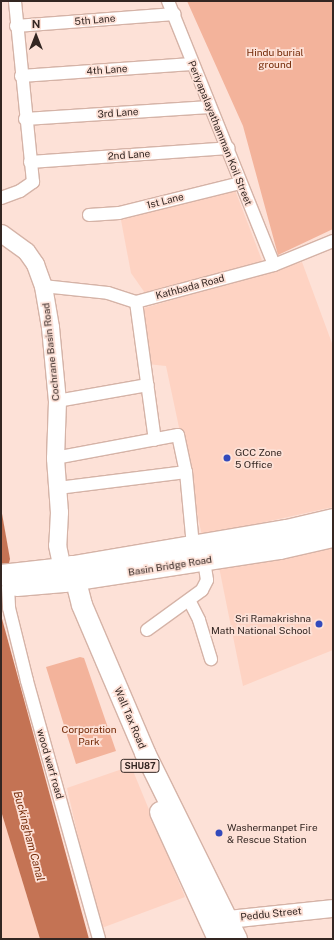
<!DOCTYPE html>
<html>
<head>
<meta charset="utf-8">
<style>
	body { margin:0 }
	#map { position:relative; width:334px; height:940px; overflow:hidden; background:#fde1d7; font-family:"Public Sans",sans-serif }
	div>[style] { position:absolute }
	.built>* { inset:0; background:#fed3c3 }
	.green>* { inset:0; background:#f3b39b }
	.water>* { inset:0; background:#c47354 }
	.roads { filter:drop-shadow(1px 0 #d5b3a7) drop-shadow(-1px 0 #d5b3a7) drop-shadow(0 1px #d5b3a7) drop-shadow(0 -1px #d5b3a7) }
	.street>* { height:12px; margin:-6px; padding:0 6px; transform-origin:6px; border-radius:6px; background:#fff }
	.secondary>* { height:17px; margin:-8.5px; padding:0 8.5px; transform-origin:8.5px; border-radius:8.5px; background:#fff }
	.primary>* { height:20px; margin:-10px; padding:0 10px; transform-origin:10px; border-radius:10px; background:#fff }
	.dots>* { width:11px; height:11px; translate:-50% -50%; box-sizing:border-box; border:2px solid #fde1d7; border-radius:50% }
	span { translate:-50% -50%; white-space:nowrap; text-align:center; line-height:1.15; -webkit-text-stroke:3.5px #fde1d7; paint-order:stroke }
	.shield-label span { padding:1px 3px; background:#fde1d7; border:1px solid; border-radius:3px; -webkit-text-stroke-width:0 }
	.shield-label { font-size:9px; color:#332622; font-weight:700 }
	.street-label { font-size:10px; color:#332622 }
	.park-label { font-size:10px; color:#732906 }
	.poi-label { font-size:10px; color:#332622 }
	.left { translate:0 -50%; text-align:left }
	.right { translate:-100% -50%; text-align:right }
	.water-label { font-size:11px; color:#772d0b; font-style:italic }
	.frame { position:absolute; inset:0; border:2px solid #332622; pointer-events:none }
	.north { position:absolute; left:16px; top:16px; width:40px; height:40px; -webkit-text-stroke:3px #fde1d7; paint-order:stroke; rotate:0deg; font-size:11px; font-weight:700; line-height:16px; text-align:center; color:#332622 }
	.north::after { content:''; display:block; margin:auto; width:14px; height:18px; background:#332622; clip-path:polygon(50% 0,100% 100%,50% 72%,0 100%) }
</style>
</head>
<body>
<div id="map">
	<div class="built">
		<i style="clip-path:polygon(235px 190px,263px 263px,145px 293px,131px 273px,121px 220px)"></i>
		<i style="clip-path:polygon(302px 262px,333px 346px,333px 507px,202px 536px,166px 366px,147px 364px,141px 309px)"></i>
		<i style="clip-path:polygon(333px 546px,333px 650px,243px 686px,219px 567px)"></i>
		<i style="clip-path:polygon(131px 766px,185px 897px,99px 929px,67px 788px)"></i>
		<i style="clip-path:polygon(1px 811px,40px 939px,1px 939px)"></i>
	</div>
	<div class="green">
		<i style="clip-path:polygon(187px 1px,333px 1px,333px 229px,278px 255px,243px 126px)"></i>
		<i style="clip-path:polygon(80px 657px,84px 658px,116px 751px,76px 764px,46px 667px)"></i>
	</div>
	<div class="water">
		<i style="clip-path:polygon(1px 508px,10px 559px,1px 597px)"></i>
		<i style="clip-path:polygon(1px 615px,89px 939px,40px 939px,1px 811px)"></i>
	</div>
	<div class="roads">
		<div class="street">
			<i style="left:168px;top:1px;width:284px;rotate:68.1deg"></i>
			<i style="left:16px;top:26px;width:159px;rotate:-4.3deg"></i>
			<i style="left:21px;top:76px;width:171px;rotate:-4deg"></i>
			<i style="left:25px;top:119px;width:185px;rotate:-3.7deg"></i>
			<i style="left:30px;top:162px;width:199px;rotate:-4deg"></i>
			<i style="left:1px;top:198px;width:20px;rotate:-20deg"></i>
			<i style="left:20px;top:191px;width:16px;rotate:-35deg"></i>
			<i style="left:33px;top:182px;width:182px;rotate:-95.7deg"></i>
			<i style="left:89px;top:215px;width:30px;rotate:-4deg"></i>
			<i style="left:119px;top:213px;width:125px;rotate:-13.9deg"></i>
			<i style="left:43px;top:286px;width:65px;rotate:6.1deg"></i>
			<i style="left:108px;top:293px;width:29px;rotate:18deg"></i>
			<i style="left:136px;top:302px;width:143px;rotate:-15deg"></i>
			<i style="left:274px;top:265px;width:64px;rotate:-22.1deg"></i>
			<i style="left:136px;top:302px;width:139px;rotate:82.2deg"></i>
			<i style="left:57px;top:401px;width:92px;rotate:-10deg"></i>
			<i style="left:55px;top:458px;width:125px;rotate:-10.6deg"></i>
			<i style="left:178px;top:435px;width:38px;rotate:78deg"></i>
			<i style="left:186px;top:472px;width:74px;rotate:84.6deg"></i>
			<i style="left:58px;top:488px;width:129px;rotate:-7.1deg"></i>
			<i style="left:8px;top:587px;width:21px;rotate:87deg"></i>
			<i style="left:9px;top:608px;width:75px;rotate:76.1deg"></i>
			<i style="left:27px;top:681px;width:268px;rotate:74.4deg"></i>
			<i style="left:189px;top:600px;width:22px;rotate:63deg"></i>
			<i style="left:199px;top:620px;width:41px;rotate:72.9deg"></i>
			<i style="left:147px;top:630px;width:68px;rotate:-36deg"></i>
			<i style="left:202px;top:590px;width:11px;rotate:-63deg"></i>
			<i style="left:207px;top:580px;width:19px;rotate:-99deg"></i>
		</div>
		<div class="secondary">
			<i style="left:1px;top:233px;width:31px;rotate:36deg"></i>
			<i style="left:26px;top:251px;width:16px;rotate:55deg"></i>
			<i style="left:35px;top:264px;width:23px;rotate:70deg"></i>
			<i style="left:43px;top:286px;width:42px;rotate:80.3deg"></i>
			<i style="left:50px;top:327px;width:74px;rotate:84.6deg"></i>
			<i style="left:57px;top:401px;width:57px;rotate:92deg"></i>
			<i style="left:55px;top:458px;width:54px;rotate:85.8deg"></i>
			<i style="left:59px;top:512px;width:33px;rotate:93deg"></i>
			<i style="left:57px;top:545px;width:24px;rotate:78deg"></i>
			<i style="left:216px;top:922px;width:12px;rotate:-14deg"></i>
			<i style="left:228px;top:919px;width:106px;rotate:-6deg"></i>
		</div>
		<div class="primary">
			<i style="left:72px;top:566px;width:40px;rotate:75.6deg"></i>
			<i style="left:82px;top:605px;width:161px;rotate:66.9deg"></i>
			<i style="left:145px;top:753px;width:208px;rotate:63.7deg"></i>
			<i style="left:1px;top:575px;width:61px;rotate:-6.5deg"></i>
			<i style="left:62px;top:568px;width:228px;rotate:-9.6deg"></i>
			<i style="left:287px;top:530px;width:47px;rotate:-13.4deg"></i>
			<i style="left:17px;top:586px;width:47px;rotate:-4.9deg"></i>
			<i style="left:64px;top:582px;width:219px;rotate:-8.7deg"></i>
			<i style="left:280px;top:549px;width:54px;rotate:-12.8deg"></i>
			<i style="left:160px;top:812px;width:140px;rotate:65.5deg"></i>
		</div>
	</div>
	<div class="dots">
		<i style="left:227px;top:458px;background:#334abc"></i>
		<i style="left:319px;top:624px;background:#334abc"></i>
		<i style="left:219px;top:833px;background:#334abc"></i>
	</div>
	<div class="shield-label">
		<span style="left:140px;top:766px">SHU87</span>
	</div>
	<div class="street-label">
		<span style="left:95px;top:20px;rotate:-5deg">5th Lane</span>
		<span style="left:107px;top:70px;rotate:-4deg">4th Lane</span>
		<span style="left:118px;top:113px;rotate:-4deg">3rd Lane</span>
		<span style="left:220px;top:133px;rotate:68deg">Periyapalayathamman Koil Street</span>
		<span style="left:129px;top:155px;rotate:-4deg">2nd Lane</span>
		<span style="left:165px;top:201px;rotate:-14deg">1st Lane</span>
		<span style="left:190px;top:287px;rotate:-15deg">Kathbada Road</span>
		<span style="left:51px;top:352px;rotate:-96deg">Cochrane Basin Road</span>
		<span style="left:170px;top:566px;rotate:-9deg">Basin Bridge Road</span>
		<span style="left:130px;top:718px;rotate:67deg">Wall Tax Road</span>
		<span style="left:50px;top:764px;rotate:74deg">wood warf road</span>
		<span style="left:271px;top:914px;rotate:-6deg">Peddu Street</span>
	</div>
	<div class="park-label">
		<span style="left:275px;top:58px">Hindu burial<br>ground</span>
		<span style="left:89px;top:735px">Corporation<br>Park</span>
	</div>
	<div class="poi-label">
		<span class="left" style="left:235px;top:458px">GCC Zone<br>5 Office</span>
		<span class="right" style="left:311px;top:624px">Sri Ramakrishna<br>Math National School</span>
		<span class="left" style="left:227px;top:833px">Washermanpet Fire<br>&amp; Rescue Station</span>
	</div>
	<div class="water-label">
		<span style="left:29px;top:836px;rotate:75deg">Buckingham Canal</span>
	</div>
	<div class="frame"></div>
	<div class="north">N</div>
</div>
</body>
</html>
